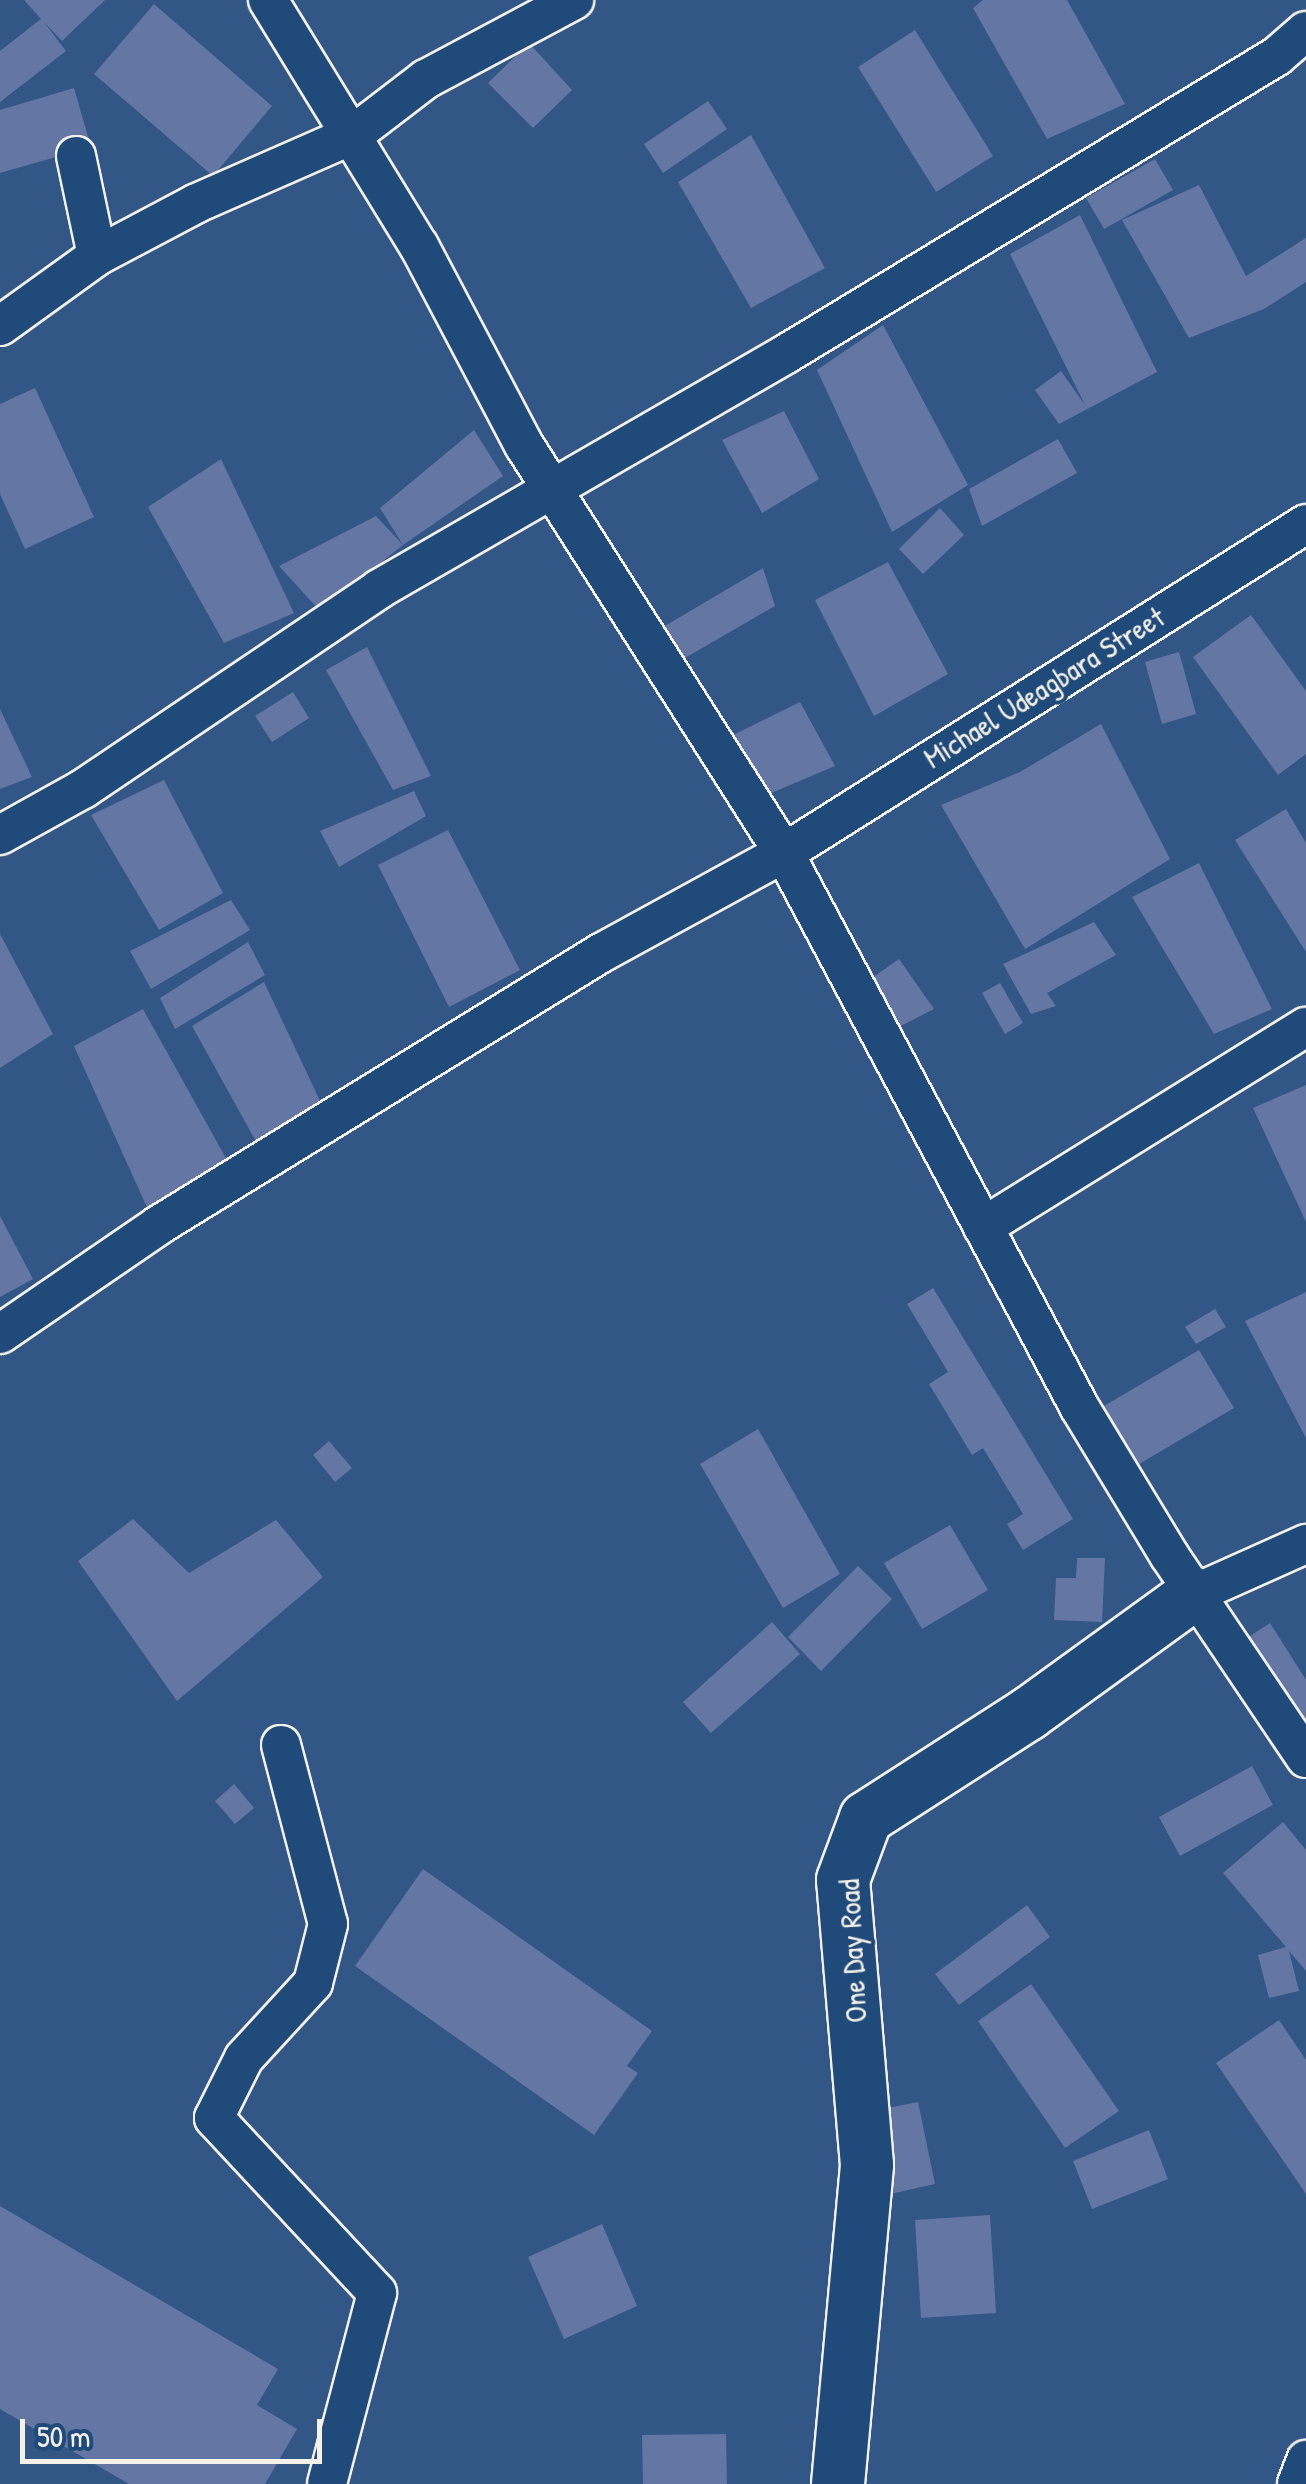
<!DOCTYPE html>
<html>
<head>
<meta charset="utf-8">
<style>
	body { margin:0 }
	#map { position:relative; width:1306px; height:2484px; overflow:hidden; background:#325685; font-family:"Patrick Hand",sans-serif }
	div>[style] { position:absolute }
	.building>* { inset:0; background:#6476a3 }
	.roads { filter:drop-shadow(2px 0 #f4f1e8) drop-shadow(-2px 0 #f4f1e8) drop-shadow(0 2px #f4f1e8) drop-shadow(0 -2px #f4f1e8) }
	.street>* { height:38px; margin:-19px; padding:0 19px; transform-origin:19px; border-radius:19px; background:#1f4a7a }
	.secondary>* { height:52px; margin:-26px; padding:0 26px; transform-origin:26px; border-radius:26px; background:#1f4a7a }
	span { translate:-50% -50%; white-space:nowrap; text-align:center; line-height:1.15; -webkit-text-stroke:8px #1f4a7a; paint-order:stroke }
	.street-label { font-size:30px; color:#f4f1e8 }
	.scale { position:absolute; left:20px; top:2419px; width:302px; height:45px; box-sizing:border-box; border:5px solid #f4f1e8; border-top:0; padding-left:12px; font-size:30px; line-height:35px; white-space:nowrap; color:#f4f1e8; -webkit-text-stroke:8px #1f4a7a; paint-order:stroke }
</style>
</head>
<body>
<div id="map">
	<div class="building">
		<i style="clip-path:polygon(24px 0,105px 0,62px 41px,44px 22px,66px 51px,0 102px,0 51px,41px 19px)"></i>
		<i style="clip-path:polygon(983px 0,1067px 0,1125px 104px,1047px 139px,973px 8px)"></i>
		<i style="clip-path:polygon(154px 4px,272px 106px,213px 176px,94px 74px)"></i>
		<i style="clip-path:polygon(915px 30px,993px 156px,936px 192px,858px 67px)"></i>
		<i style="clip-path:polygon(529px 43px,572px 90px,533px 128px,488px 83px)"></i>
		<i style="clip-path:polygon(74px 88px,91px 147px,0 173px,0 110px)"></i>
		<i style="clip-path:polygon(708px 101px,727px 129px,663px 173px,644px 144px)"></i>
		<i style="clip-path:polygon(751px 135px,825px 268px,751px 308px,678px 182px)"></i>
		<i style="clip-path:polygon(1155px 159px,1173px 190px,1104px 229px,1086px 198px)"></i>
		<i style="clip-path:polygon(1199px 185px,1246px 276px,1306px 238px,1306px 282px,1264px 309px,1189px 338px,1122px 220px)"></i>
		<i style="clip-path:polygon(1080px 215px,1157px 372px,1059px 424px,1035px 390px,1061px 371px,1085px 405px,1010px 254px)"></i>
		<i style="clip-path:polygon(883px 325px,968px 485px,892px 532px,817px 370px)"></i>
		<i style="clip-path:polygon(35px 388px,94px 517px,25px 549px,0 494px,0 404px)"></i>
		<i style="clip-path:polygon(784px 411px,819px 479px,762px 513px,722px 440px)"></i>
		<i style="clip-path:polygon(474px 430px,503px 476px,403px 545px,380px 508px)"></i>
		<i style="clip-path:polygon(1058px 439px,1077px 473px,982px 526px,969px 489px)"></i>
		<i style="clip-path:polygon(221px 459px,294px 613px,224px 643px,148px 507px)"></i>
		<i style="clip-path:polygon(940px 508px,964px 535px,923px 574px,899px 549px)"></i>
		<i style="clip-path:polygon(376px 516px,403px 545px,320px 611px,279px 566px)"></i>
		<i style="clip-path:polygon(888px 562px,948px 674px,874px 716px,815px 600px)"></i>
		<i style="clip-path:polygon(763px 568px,775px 606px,685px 658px,658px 630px)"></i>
		<i style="clip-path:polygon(1251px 615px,1306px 691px,1306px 754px,1278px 775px,1193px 657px)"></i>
		<i style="clip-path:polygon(367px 647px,431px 776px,393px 790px,326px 670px)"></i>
		<i style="clip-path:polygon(1179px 652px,1196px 714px,1162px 724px,1145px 662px)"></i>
		<i style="clip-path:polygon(293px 692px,309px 718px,272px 742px,255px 716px)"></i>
		<i style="clip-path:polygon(800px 702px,835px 766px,762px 797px,731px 736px)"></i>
		<i style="clip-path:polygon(0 709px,32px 777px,0 789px)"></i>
		<i style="clip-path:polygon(1101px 724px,1170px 859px,1025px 949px,941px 805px,1020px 772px)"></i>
		<i style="clip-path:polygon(164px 780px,223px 893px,159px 930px,91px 815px)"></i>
		<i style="clip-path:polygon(414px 791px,426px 816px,339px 867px,320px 831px)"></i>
		<i style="clip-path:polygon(1286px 809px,1306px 843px,1306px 952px,1235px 840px)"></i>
		<i style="clip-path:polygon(448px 830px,520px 970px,449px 1007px,378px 865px)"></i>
		<i style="clip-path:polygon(1199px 863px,1272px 1009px,1214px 1034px,1132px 897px)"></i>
		<i style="clip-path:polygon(231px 900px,250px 930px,151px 989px,130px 951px)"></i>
		<i style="clip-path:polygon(1094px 922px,1116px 955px,1047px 993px,1056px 1006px,1031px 1014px,1003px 964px)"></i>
		<i style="clip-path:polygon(0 934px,53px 1034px,0 1068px)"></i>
		<i style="clip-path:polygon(248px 942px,265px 975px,175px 1029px,160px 998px)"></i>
		<i style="clip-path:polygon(899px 959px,934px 1009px,881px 1036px,856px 989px)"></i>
		<i style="clip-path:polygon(264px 982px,322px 1105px,258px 1145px,192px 1026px)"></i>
		<i style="clip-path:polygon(1000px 983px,1023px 1023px,1005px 1034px,982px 993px)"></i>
		<i style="clip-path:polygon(143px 1009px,227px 1160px,150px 1214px,74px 1046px)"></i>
		<i style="clip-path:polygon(1306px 1085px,1306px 1222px,1253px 1108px)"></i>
		<i style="clip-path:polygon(0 1216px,33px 1279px,0 1297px)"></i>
		<i style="clip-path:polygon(933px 1288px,1073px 1519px,1023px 1550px,1007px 1524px,1023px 1514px,983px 1448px,972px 1455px,929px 1384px,948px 1372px,907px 1304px)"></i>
		<i style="clip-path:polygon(1306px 1292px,1306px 1438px,1245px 1321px)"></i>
		<i style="clip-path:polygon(1215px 1309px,1226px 1327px,1196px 1344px,1185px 1327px)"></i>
		<i style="clip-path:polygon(1199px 1350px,1234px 1408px,1107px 1483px,1092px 1413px)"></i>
		<i style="clip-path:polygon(758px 1429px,840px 1574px,783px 1608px,700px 1464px)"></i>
		<i style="clip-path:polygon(329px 1441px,352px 1468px,335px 1482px,313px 1455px)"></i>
		<i style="clip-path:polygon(133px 1519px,189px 1573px,276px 1520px,323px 1577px,177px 1701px,78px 1561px)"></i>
		<i style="clip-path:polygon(950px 1525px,988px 1590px,922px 1629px,884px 1563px)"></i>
		<i style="clip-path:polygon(1077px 1558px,1105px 1558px,1102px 1622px,1054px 1620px,1056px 1578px,1076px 1578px)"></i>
		<i style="clip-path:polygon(858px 1566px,892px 1599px,821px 1671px,788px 1637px)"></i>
		<i style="clip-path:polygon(772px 1622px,800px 1654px,711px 1733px,683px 1702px)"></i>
		<i style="clip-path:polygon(1270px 1623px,1306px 1680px,1306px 1755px,1235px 1646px)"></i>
		<i style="clip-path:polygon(1252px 1766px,1273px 1805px,1180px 1856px,1159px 1817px)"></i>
		<i style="clip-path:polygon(234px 1784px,254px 1808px,235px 1824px,215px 1801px)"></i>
		<i style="clip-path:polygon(1283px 1822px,1306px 1850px,1306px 1971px,1289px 1951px,1299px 1991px,1269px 1998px,1258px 1955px,1286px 1947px,1223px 1873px)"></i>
		<i style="clip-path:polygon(423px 1869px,652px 2031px,627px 2066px,638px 2073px,594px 2135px,355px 1966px)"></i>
		<i style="clip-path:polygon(1027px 1905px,1050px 1937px,959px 2005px,935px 1974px)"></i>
		<i style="clip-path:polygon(1031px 1984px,1119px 2111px,1065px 2148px,978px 2021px)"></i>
		<i style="clip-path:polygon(1279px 2020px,1306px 2060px,1306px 2194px,1216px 2063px)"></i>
		<i style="clip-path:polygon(918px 2102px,935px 2184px,890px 2194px,873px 2111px)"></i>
		<i style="clip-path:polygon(1149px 2130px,1168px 2179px,1092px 2209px,1073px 2161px)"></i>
		<i style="clip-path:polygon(0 2206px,278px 2369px,257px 2405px,297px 2429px,265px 2484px,129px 2484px,0 2409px)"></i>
		<i style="clip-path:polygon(990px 2215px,996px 2313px,921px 2318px,915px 2220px)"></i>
		<i style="clip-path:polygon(602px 2224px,637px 2306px,564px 2339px,528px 2257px)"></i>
		<i style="clip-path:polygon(726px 2434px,727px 2484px,643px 2484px,642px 2435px)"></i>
	</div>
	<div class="roads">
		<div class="street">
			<i style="left:268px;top:0;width:289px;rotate:58.5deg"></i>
			<i style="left:419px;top:246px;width:225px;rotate:62.2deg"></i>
			<i style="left:524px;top:445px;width:484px;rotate:57.5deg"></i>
			<i style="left:784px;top:853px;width:629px;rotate:61.93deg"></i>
			<i style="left:1080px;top:1408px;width:172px;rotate:58.8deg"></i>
			<i style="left:1169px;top:1555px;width:245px;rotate:56deg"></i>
			<i style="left:76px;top:156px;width:102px;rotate:78.1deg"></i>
			<i style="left:0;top:326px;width:120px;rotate:-35.8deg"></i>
			<i style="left:97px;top:256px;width:113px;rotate:-27.9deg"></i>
			<i style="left:197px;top:203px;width:171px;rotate:-23.7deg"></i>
			<i style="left:354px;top:134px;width:91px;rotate:-37.4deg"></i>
			<i style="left:426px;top:79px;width:168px;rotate:-28.1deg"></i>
			<i style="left:0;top:835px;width:95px;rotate:-29deg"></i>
			<i style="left:83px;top:789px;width:357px;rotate:-34deg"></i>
			<i style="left:379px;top:589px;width:470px;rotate:-30deg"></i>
			<i style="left:786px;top:354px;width:574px;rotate:-31.25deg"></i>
			<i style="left:1277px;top:56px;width:38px;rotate:-41deg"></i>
			<i style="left:983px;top:1227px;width:380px;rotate:-31.8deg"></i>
			<i style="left:0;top:1334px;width:193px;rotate:-34.4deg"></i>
			<i style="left:159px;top:1225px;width:519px;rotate:-31.61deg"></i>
			<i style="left:601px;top:953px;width:209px;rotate:-28.7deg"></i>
			<i style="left:784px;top:853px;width:617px;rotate:-32.22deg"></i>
			<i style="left:1194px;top:1594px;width:123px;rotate:-24.1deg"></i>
			<i style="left:281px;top:1745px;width:185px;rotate:75.3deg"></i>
			<i style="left:328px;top:1924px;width:61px;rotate:104.3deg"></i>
			<i style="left:313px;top:1983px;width:102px;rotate:132.6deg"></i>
			<i style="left:244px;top:2058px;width:67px;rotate:116.6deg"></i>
			<i style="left:214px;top:2118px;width:239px;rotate:47deg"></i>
			<i style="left:377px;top:2293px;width:197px;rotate:104.7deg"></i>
			<i style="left:1297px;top:2484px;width:26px;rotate:-69deg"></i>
		</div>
		<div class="secondary">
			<i style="left:838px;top:2484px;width:320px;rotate:-84.8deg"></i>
			<i style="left:867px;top:2165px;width:286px;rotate:-94.8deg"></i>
			<i style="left:843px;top:1880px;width:66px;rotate:-69.6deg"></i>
			<i style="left:866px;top:1818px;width:193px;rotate:-32.7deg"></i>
			<i style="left:1028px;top:1714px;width:205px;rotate:-35.9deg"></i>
		</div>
	</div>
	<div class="street-label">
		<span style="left:1044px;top:687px;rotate:-32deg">Michael Udeagbara Street</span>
		<span style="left:852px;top:1951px;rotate:-93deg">One Day Road</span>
	</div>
	<div class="scale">50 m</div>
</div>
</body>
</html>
